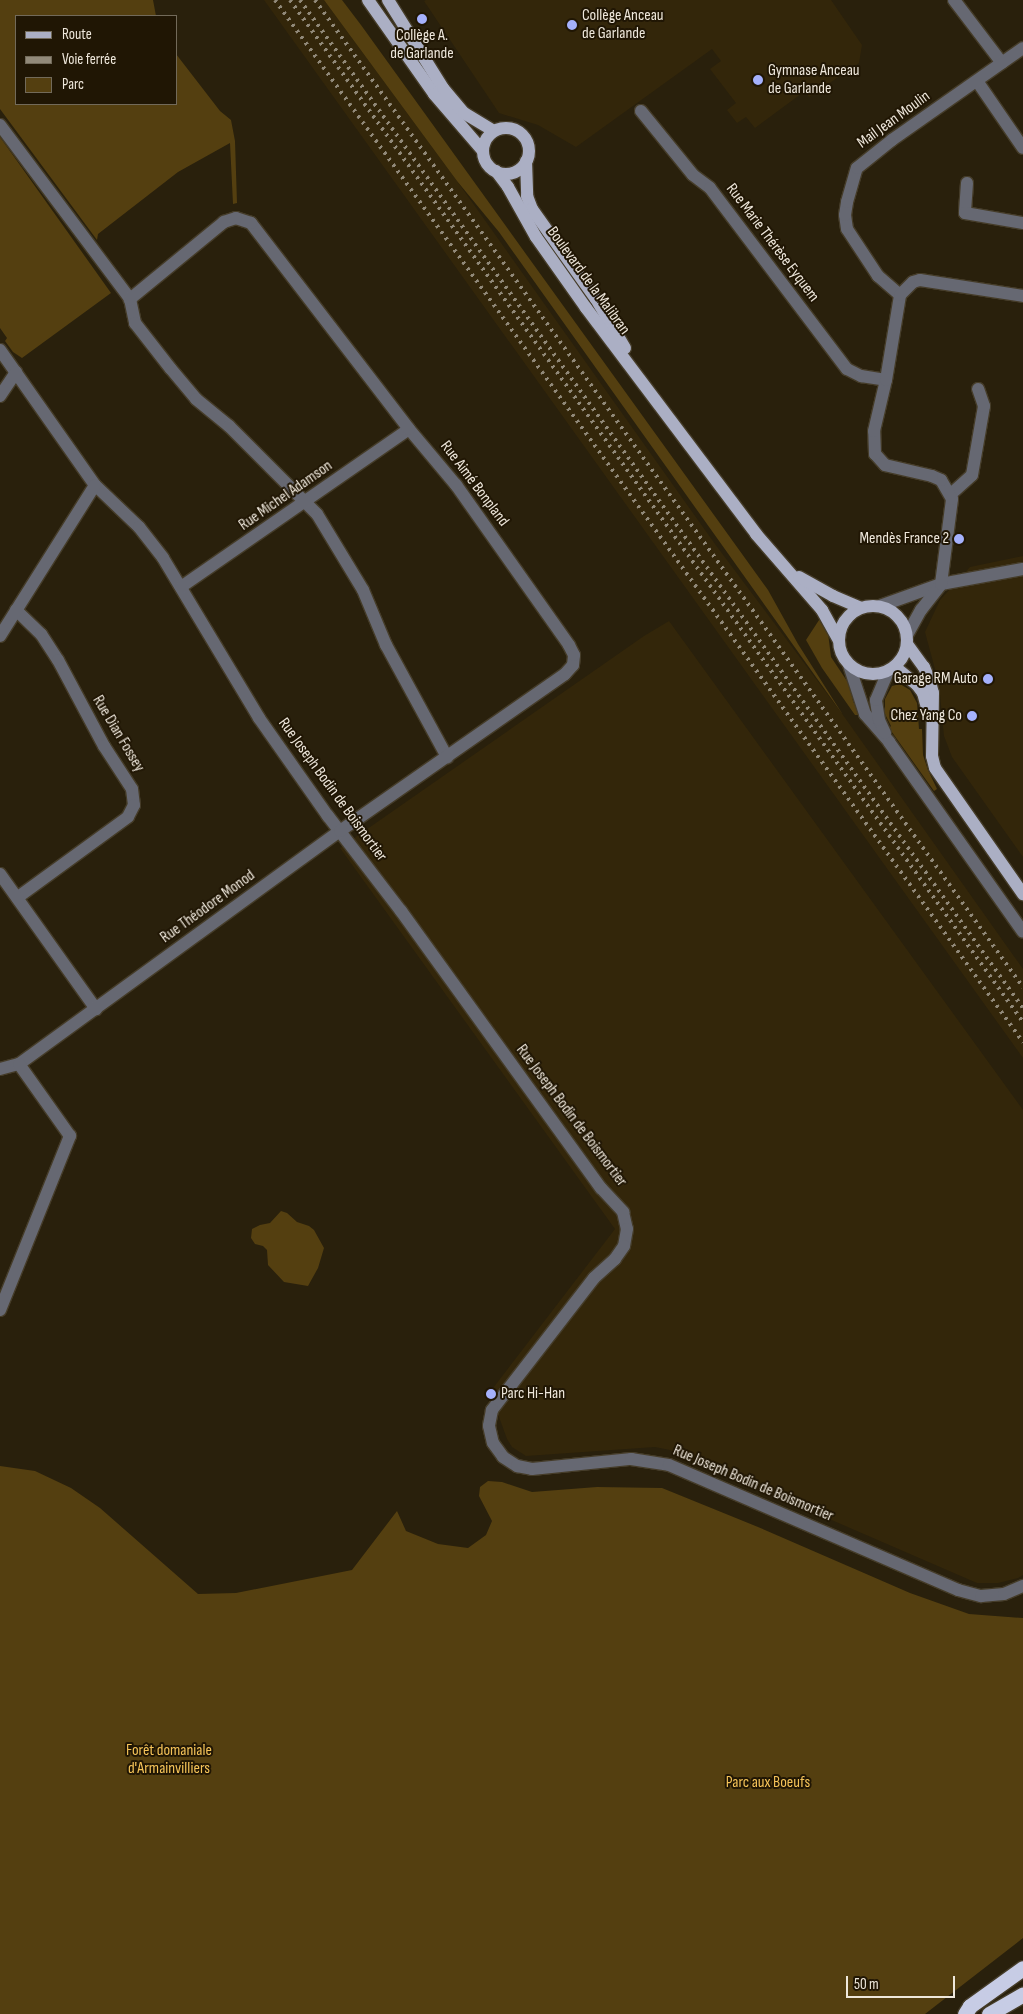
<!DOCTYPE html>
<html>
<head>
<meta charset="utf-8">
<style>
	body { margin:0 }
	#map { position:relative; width:1023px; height:2014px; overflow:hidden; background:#29200c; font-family:"Sofia Sans Condensed",sans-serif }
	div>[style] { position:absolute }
	.built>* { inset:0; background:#33260a }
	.green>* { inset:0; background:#543f10 }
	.roads { filter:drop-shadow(1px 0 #453c29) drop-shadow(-1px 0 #453c29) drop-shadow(0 1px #453c29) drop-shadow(0 -1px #453c29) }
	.minor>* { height:12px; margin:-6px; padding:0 6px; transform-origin:6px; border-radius:6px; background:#666872 }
	.major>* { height:12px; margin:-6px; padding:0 6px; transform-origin:6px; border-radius:6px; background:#abafc4 }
	.major>.ring { margin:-6px; padding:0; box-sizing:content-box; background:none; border:12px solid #abafc4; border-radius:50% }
	.highway>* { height:15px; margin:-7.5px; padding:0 7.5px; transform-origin:7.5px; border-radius:7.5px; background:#c7cce5 }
	.rail>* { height:4px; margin-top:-2px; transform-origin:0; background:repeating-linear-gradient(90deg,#918979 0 2.5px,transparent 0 7.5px) }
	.dots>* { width:14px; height:14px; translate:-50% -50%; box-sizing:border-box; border:2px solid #201604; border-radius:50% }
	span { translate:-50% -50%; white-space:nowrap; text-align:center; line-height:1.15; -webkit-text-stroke:4px #201604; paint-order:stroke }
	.poi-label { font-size:16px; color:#eee7db }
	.left { translate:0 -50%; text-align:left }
	.right { translate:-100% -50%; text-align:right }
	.street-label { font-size:16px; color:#eee7db }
	.park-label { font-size:16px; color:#f6c459 }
	.legend { position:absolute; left:15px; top:15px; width:162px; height:90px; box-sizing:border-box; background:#201604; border:1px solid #726a5a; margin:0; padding:6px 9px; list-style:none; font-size:15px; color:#eee7db }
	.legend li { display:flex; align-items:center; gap:10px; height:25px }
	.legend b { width:25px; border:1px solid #726a5a }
	.scale { position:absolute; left:846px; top:1976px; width:109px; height:22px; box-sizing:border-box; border:2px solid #eee7db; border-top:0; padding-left:6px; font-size:15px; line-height:18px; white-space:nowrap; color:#eee7db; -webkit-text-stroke:4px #201604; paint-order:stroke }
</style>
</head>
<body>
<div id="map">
	<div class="built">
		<i style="clip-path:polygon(264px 0,324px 0,457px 181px,715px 544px,843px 715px,1023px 969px,1023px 1058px)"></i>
		<i style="clip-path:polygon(426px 0,831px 0,862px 45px,859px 63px,809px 97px,805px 91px,755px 128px,746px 117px,737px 123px,727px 110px,736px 103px,710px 69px,721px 61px,712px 49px,576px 147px,538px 125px,499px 113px,424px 1px)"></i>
		<i style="clip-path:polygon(1023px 556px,1023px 857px,952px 757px,944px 736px,939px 684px,925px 632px,940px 600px,970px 567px)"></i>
		<i style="clip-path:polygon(669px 621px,1023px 1110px,1023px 1575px,1018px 1578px,998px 1583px,977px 1583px,670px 1450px,655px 1447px,526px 1456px,512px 1447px,507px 1439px,490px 1392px,615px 1229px,340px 848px,644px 636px)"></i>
	</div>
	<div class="green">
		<i style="clip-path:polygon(0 0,153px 0,156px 16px,16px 16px,16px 104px,176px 104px,176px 54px,220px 111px,231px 120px,235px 141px,237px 203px,233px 204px,230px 143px,178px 172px,98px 234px,97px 240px,0 109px)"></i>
		<i style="clip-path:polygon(324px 0,342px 0,361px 25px,768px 590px,798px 644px,843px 715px,499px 232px,457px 181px)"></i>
		<i style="clip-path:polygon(0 137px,111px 293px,22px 358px,13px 352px,5px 341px,7px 338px,0 328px)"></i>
		<i style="clip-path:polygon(821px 617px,828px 633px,831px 657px,849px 684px,853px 701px,859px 715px,855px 715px,822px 668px,806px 640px)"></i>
		<i style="clip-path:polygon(900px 684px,910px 690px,917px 703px,919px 729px,922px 729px,923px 755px,928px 770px,937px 789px,934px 791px,889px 728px,891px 726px,885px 714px,885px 699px,892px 686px)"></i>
		<i style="clip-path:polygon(281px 1211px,287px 1213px,297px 1222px,309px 1226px,314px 1230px,324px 1248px,318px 1268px,308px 1286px,284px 1282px,268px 1265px,267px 1250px,263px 1246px,255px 1244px,251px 1238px,252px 1229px,260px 1225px,270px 1223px)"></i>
		<i style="clip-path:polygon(0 1466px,35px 1471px,71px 1488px,100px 1508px,198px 1594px,236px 1593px,352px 1570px,397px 1511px,406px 1531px,438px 1544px,468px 1548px,486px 1535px,492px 1521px,479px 1496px,480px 1487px,488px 1481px,502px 1482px,532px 1492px,597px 1487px,662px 1488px,758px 1527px,910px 1593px,969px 1614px,1023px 1618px,1023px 1938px,925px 2014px,0 2014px)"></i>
	</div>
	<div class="roads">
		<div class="minor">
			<i style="left:954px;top:0;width:79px;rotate:52.7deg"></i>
			<i style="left:977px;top:81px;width:81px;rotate:55.5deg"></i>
			<i style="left:641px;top:111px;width:82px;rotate:50.9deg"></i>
			<i style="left:693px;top:175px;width:21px;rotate:37deg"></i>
			<i style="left:710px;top:188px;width:227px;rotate:52.9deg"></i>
			<i style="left:847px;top:369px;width:16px;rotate:27deg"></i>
			<i style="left:861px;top:376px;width:25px;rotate:9deg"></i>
			<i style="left:0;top:125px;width:217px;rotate:53.2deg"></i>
			<i style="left:130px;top:299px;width:25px;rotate:78deg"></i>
			<i style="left:135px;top:323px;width:58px;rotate:52deg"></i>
			<i style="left:171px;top:369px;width:39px;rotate:50deg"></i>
			<i style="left:196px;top:399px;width:43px;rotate:39.3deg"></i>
			<i style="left:229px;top:426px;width:124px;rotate:45deg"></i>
			<i style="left:317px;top:514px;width:89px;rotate:58.8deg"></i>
			<i style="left:363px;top:590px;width:60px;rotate:67.3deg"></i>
			<i style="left:386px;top:645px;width:128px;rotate:61.4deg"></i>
			<i style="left:967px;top:183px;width:30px;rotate:94deg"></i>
			<i style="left:965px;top:213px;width:59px;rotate:9.8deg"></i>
			<i style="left:900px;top:295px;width:29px;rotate:-139deg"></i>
			<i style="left:878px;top:276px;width:56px;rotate:-123.4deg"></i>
			<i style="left:847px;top:229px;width:14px;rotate:-98deg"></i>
			<i style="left:845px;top:215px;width:13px;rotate:-81deg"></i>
			<i style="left:847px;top:202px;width:35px;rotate:-74deg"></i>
			<i style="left:857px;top:168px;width:45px;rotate:-38.7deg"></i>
			<i style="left:892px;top:140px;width:160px;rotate:-35.1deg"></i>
			<i style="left:0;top:350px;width:165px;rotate:54.9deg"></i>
			<i style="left:95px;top:485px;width:61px;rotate:43.7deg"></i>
			<i style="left:139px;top:527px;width:39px;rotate:52deg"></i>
			<i style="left:163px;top:558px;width:187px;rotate:59deg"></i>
			<i style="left:259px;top:718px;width:120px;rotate:54.9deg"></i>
			<i style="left:328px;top:816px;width:120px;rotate:52.5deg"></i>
			<i style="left:401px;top:911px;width:342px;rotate:54.2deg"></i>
			<i style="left:601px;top:1188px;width:33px;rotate:47deg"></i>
			<i style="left:623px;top:1212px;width:17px;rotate:77deg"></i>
			<i style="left:627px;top:1229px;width:17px;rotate:100deg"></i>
			<i style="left:624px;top:1246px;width:16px;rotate:125deg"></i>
			<i style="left:615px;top:1259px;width:28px;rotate:138deg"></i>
			<i style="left:594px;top:1278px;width:167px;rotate:127.7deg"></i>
			<i style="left:492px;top:1410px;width:16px;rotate:101deg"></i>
			<i style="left:489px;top:1426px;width:17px;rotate:77deg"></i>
			<i style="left:493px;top:1443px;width:17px;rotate:54deg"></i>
			<i style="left:503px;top:1457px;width:17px;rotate:33deg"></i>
			<i style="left:517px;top:1466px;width:15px;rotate:11deg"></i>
			<i style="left:532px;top:1469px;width:100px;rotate:-5.8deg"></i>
			<i style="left:631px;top:1459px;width:38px;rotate:9deg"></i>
			<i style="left:669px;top:1465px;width:315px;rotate:23.4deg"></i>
			<i style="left:958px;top:1590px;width:24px;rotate:15deg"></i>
			<i style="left:981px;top:1596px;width:23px;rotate:-5deg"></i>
			<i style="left:1004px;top:1594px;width:21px;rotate:-23deg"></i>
			<i style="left:0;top:396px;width:29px;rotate:-56deg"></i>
			<i style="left:951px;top:494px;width:28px;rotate:-42deg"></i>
			<i style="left:972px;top:475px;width:70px;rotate:-80.1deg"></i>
			<i style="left:984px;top:406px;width:18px;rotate:-109deg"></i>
			<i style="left:181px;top:587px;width:277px;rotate:-34.7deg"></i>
			<i style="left:880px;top:606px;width:65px;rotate:-19.8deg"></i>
			<i style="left:941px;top:584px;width:83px;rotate:-10.4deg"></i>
			<i style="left:16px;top:610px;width:35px;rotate:44deg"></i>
			<i style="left:41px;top:634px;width:31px;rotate:57deg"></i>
			<i style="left:58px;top:660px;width:98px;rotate:61.9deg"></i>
			<i style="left:104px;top:746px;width:51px;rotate:56.9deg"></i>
			<i style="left:132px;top:789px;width:16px;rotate:83deg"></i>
			<i style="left:134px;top:805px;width:13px;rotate:117deg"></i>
			<i style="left:128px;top:817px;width:137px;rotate:143.9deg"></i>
			<i style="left:907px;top:635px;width:29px;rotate:-61deg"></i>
			<i style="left:921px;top:610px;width:33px;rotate:-52deg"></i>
			<i style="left:941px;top:584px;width:86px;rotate:-82.6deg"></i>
			<i style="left:952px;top:499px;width:22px;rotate:-120deg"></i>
			<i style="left:941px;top:480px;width:10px;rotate:-156deg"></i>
			<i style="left:932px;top:476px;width:48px;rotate:-166.8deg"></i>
			<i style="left:885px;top:465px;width:15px;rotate:-132deg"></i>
			<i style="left:875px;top:454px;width:23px;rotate:-92deg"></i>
			<i style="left:874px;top:431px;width:52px;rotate:-76.8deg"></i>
			<i style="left:886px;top:380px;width:86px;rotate:-80.6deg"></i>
			<i style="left:900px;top:295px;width:18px;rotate:-45deg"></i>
			<i style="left:913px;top:282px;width:7px;rotate:-16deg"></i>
			<i style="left:920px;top:280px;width:104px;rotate:8.8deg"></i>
			<i style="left:0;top:636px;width:178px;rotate:-57.8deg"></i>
			<i style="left:849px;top:665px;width:52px;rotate:71.9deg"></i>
			<i style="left:865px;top:714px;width:37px;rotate:49deg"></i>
			<i style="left:889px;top:742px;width:232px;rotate:54.8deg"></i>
			<i style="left:885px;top:733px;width:14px;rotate:-115deg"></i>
			<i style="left:879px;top:720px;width:20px;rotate:-99deg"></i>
			<i style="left:876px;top:700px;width:30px;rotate:-67deg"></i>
			<i style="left:0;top:874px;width:166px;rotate:54.6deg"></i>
			<i style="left:0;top:1069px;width:20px;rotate:-15deg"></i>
			<i style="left:19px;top:1064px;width:397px;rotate:-36deg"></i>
			<i style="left:340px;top:831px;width:274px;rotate:-34.9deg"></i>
			<i style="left:565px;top:674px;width:12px;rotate:-48deg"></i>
			<i style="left:573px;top:665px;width:10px;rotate:-84deg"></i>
			<i style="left:574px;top:655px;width:11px;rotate:-117deg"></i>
			<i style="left:569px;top:645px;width:196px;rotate:-125.2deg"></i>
			<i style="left:456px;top:485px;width:73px;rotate:-130deg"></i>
			<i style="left:409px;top:429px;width:260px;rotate:-127.5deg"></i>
			<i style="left:251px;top:223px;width:16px;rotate:-162deg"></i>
			<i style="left:236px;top:218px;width:13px;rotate:162deg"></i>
			<i style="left:224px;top:222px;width:122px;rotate:140.7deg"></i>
			<i style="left:0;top:1310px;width:188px;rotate:-68.1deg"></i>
			<i style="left:70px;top:1136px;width:88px;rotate:-125.3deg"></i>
		</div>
		<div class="major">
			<i style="left:368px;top:0;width:115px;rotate:54.9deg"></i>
			<i style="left:434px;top:94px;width:75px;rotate:49.3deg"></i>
			<i style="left:388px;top:0;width:104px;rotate:58deg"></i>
			<i style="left:443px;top:88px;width:33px;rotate:50deg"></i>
			<i style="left:464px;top:113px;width:35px;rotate:31deg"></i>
			<i class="ring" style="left:483px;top:128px;width:34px;height:34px"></i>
			<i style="left:526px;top:161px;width:35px;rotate:88deg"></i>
			<i style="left:527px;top:196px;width:14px;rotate:69deg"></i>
			<i style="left:532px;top:209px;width:110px;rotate:54.6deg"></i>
			<i style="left:596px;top:299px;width:57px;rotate:59.4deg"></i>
			<i style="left:496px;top:171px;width:20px;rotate:53deg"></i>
			<i style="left:508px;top:187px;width:57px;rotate:60.8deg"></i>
			<i style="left:536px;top:237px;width:87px;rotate:54.8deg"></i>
			<i style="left:586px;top:308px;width:283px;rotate:53deg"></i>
			<i style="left:756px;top:534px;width:101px;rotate:49deg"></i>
			<i style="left:822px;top:610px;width:33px;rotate:61deg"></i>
			<i style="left:799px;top:577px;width:39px;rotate:29deg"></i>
			<i style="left:833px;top:596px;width:30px;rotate:23deg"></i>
			<i class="ring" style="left:839px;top:606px;width:56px;height:56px"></i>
			<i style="left:907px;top:644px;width:29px;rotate:54deg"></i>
			<i style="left:924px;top:667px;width:16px;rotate:68deg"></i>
			<i style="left:930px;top:682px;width:11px;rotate:75deg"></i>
			<i style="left:933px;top:693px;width:63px;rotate:90.9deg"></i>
			<i style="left:932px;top:756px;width:12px;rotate:76deg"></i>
			<i style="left:935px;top:768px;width:154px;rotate:55.1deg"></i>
			<i style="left:895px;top:667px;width:28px;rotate:39deg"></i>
			<i style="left:917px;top:685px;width:10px;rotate:53deg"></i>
			<i style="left:923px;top:693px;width:20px;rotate:75deg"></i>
		</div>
		<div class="highway">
			<i style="left:965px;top:2014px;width:9px;rotate:-58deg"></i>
			<i style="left:970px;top:2006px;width:65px;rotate:-35.6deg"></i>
			<i style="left:989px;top:2014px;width:39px;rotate:-30deg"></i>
		</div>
	</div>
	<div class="rail">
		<i style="left:275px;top:0;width:1283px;rotate:54.33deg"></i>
		<i style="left:290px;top:0;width:1258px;rotate:54.35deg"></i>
		<i style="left:300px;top:0;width:1240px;rotate:54.35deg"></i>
		<i style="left:315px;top:0;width:1215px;rotate:54.35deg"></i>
	</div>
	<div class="dots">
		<i style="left:422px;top:19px;background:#a5b1fc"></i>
		<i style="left:572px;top:25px;background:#a5b1fc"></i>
		<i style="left:758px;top:80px;background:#a5b1fc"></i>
		<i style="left:959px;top:539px;background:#a5b1fc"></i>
		<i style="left:988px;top:679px;background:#a5b1fc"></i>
		<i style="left:972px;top:716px;background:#a5b1fc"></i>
		<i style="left:491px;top:1394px;background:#a5b1fc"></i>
	</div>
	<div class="poi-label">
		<span class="left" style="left:582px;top:25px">Collège Anceau<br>de Garlande</span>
		<span style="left:422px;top:45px">Collège A.<br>de Garlande</span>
		<span class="left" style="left:768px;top:80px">Gymnase Anceau<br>de Garlande</span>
		<span class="right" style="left:949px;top:539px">Mendès France 2</span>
		<span class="right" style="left:978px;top:679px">Garage RM Auto</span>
		<span class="right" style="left:962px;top:716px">Chez Yang Co</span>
		<span class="left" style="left:501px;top:1394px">Parc Hi-Han</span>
	</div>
	<div class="street-label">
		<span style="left:894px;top:120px;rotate:-36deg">Mail Jean Moulin</span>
		<span style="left:772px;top:243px;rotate:53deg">Rue Marie Thérèse Eyquem</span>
		<span style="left:588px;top:281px;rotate:54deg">Boulevard de la Malibran</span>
		<span style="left:474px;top:484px;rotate:53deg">Rue Aimé Bonpland</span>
		<span style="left:286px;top:496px;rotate:-35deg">Rue Michel Adamson</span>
		<span style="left:118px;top:734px;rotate:59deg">Rue Dian Fossey</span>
		<span style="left:332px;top:790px;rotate:54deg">Rue Joseph Bodin de Boismortier</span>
		<span style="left:208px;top:907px;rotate:-36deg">Rue Théodore Monod</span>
		<span style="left:571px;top:1116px;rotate:53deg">Rue Joseph Bodin de Boismortier</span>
		<span style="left:753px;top:1484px;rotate:23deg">Rue Joseph Bodin de Boismortier</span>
	</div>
	<div class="park-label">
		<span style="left:169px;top:1760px">Forêt domaniale<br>d'Armainvilliers</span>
		<span style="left:768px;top:1783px">Parc aux Boeufs</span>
	</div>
	<ul class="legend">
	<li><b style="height:6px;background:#abafc4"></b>Route</li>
	<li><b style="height:6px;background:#918979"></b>Voie ferrée</li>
	<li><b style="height:14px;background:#543f10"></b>Parc</li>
	</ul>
	<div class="scale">50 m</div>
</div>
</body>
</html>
